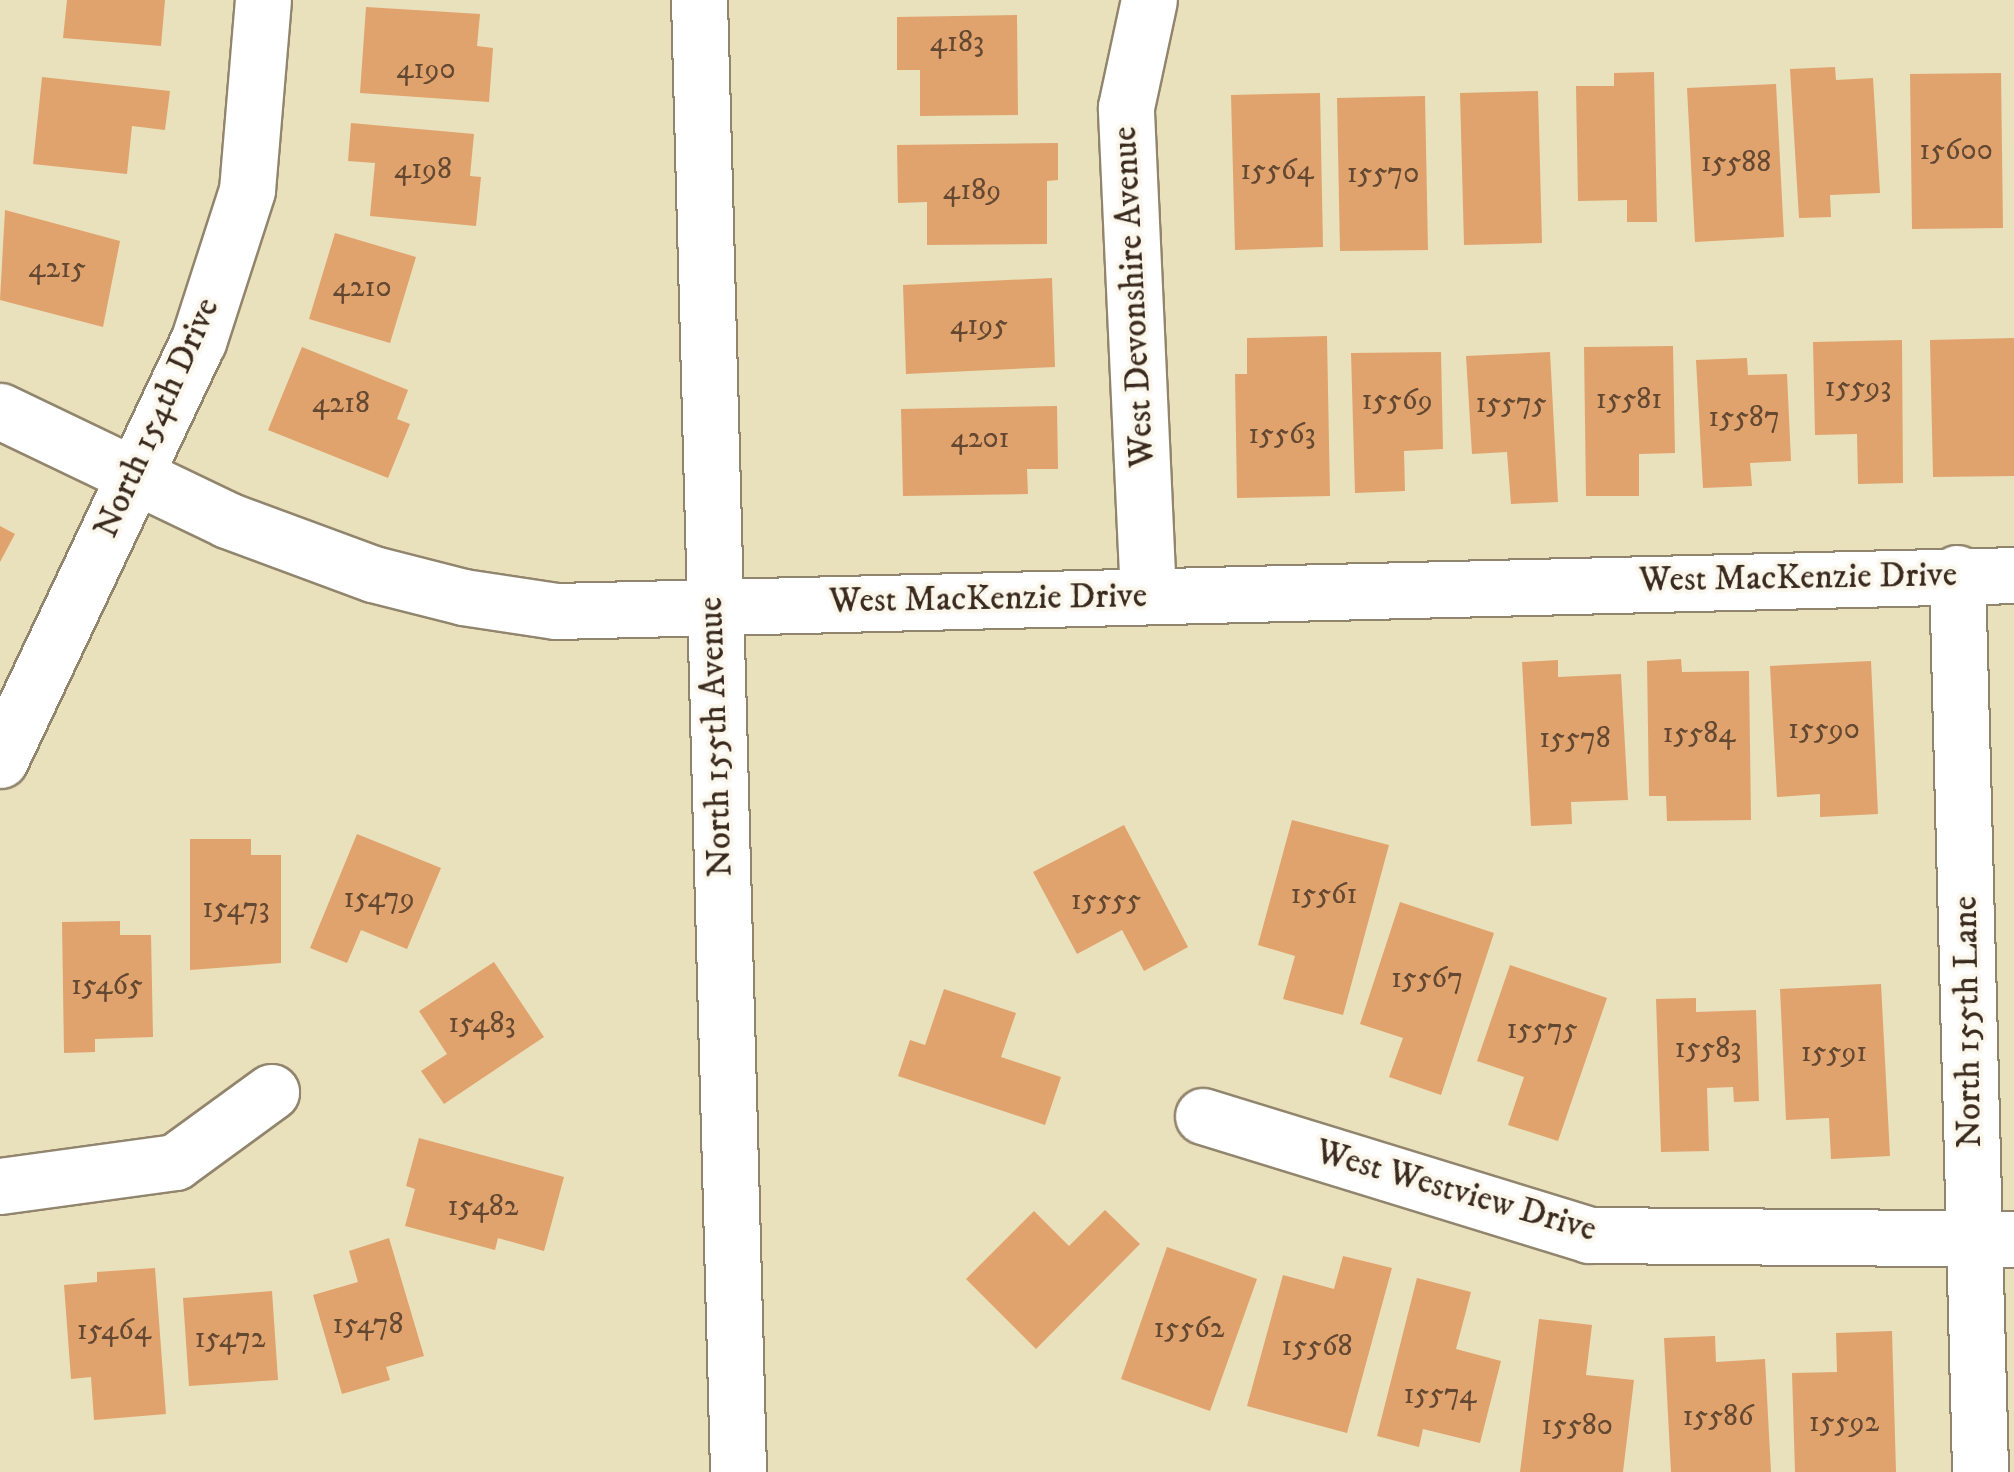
<!DOCTYPE html>
<html>
<head>
<meta charset="utf-8">
<style>
	body { margin:0 }
	#map { position:relative; width:2014px; height:1472px; overflow:hidden; background:#e9e0bc; font-family:"IM FELL DW Pica",serif }
	div>[style] { position:absolute }
	.building>* { inset:0; background:#e0a36d }
	.roads { filter:drop-shadow(2px 0 #92856d) drop-shadow(-2px 0 #92856d) drop-shadow(0 2px #92856d) drop-shadow(0 -2px #92856d) }
	.minor>* { height:55px; margin:-27.5px; padding:0 27.5px; transform-origin:27.5px; border-radius:27.5px; background:#fff }
	span { translate:-50% -50%; white-space:nowrap; text-align:center; line-height:1.15; -webkit-text-stroke:8px #fbf7ec; paint-order:stroke }
	.number-label { font-size:30px; color:#644832 }
	.number-label span { -webkit-text-stroke-width:0 }
	.street-label { font-size:35px; color:#3b2a1e }
</style>
</head>
<body>
<div id="map">
	<div class="building">
		<i style="clip-path:polygon(67px 0,165px 0,161px 46px,63px 38px)"></i>
		<i style="clip-path:polygon(366px 7px,480px 14px,477px 46px,493px 48px,489px 102px,360px 93px)"></i>
		<i style="clip-path:polygon(1017px 15px,1018px 115px,920px 116px,920px 70px,897px 70px,897px 17px)"></i>
		<i style="clip-path:polygon(1835px 67px,1836px 80px,1873px 78px,1880px 193px,1830px 195px,1831px 217px,1799px 218px,1790px 69px)"></i>
		<i style="clip-path:polygon(1654px 72px,1657px 222px,1627px 222px,1627px 200px,1578px 201px,1576px 86px,1614px 86px,1614px 73px)"></i>
		<i style="clip-path:polygon(2001px 73px,2003px 228px,1912px 229px,1910px 74px)"></i>
		<i style="clip-path:polygon(42px 77px,170px 91px,165px 130px,132px 126px,127px 174px,33px 164px)"></i>
		<i style="clip-path:polygon(1776px 84px,1784px 237px,1695px 242px,1687px 88px)"></i>
		<i style="clip-path:polygon(1538px 91px,1542px 243px,1464px 245px,1460px 93px)"></i>
		<i style="clip-path:polygon(1320px 93px,1323px 247px,1235px 250px,1231px 95px)"></i>
		<i style="clip-path:polygon(1425px 96px,1428px 250px,1340px 251px,1337px 98px)"></i>
		<i style="clip-path:polygon(351px 123px,474px 134px,470px 176px,481px 177px,476px 226px,370px 216px,375px 163px,348px 161px)"></i>
		<i style="clip-path:polygon(1058px 143px,1058px 180px,1047px 181px,1047px 244px,927px 245px,927px 202px,898px 203px,897px 145px)"></i>
		<i style="clip-path:polygon(5px 210px,120px 241px,103px 327px,0 300px)"></i>
		<i style="clip-path:polygon(335px 233px,416px 257px,390px 343px,309px 319px)"></i>
		<i style="clip-path:polygon(1052px 278px,1055px 367px,906px 374px,903px 285px)"></i>
		<i style="clip-path:polygon(1327px 336px,1330px 496px,1237px 498px,1235px 374px,1247px 374px,1247px 338px)"></i>
		<i style="clip-path:polygon(2014px 338px,2014px 476px,1933px 477px,1930px 340px)"></i>
		<i style="clip-path:polygon(1902px 340px,1903px 483px,1858px 484px,1857px 434px,1815px 435px,1813px 342px)"></i>
		<i style="clip-path:polygon(1673px 346px,1675px 453px,1639px 454px,1639px 496px,1586px 496px,1584px 347px)"></i>
		<i style="clip-path:polygon(302px 347px,408px 390px,397px 419px,410px 424px,388px 478px,268px 430px)"></i>
		<i style="clip-path:polygon(1441px 352px,1443px 449px,1404px 451px,1405px 491px,1355px 493px,1351px 353px)"></i>
		<i style="clip-path:polygon(1550px 352px,1558px 502px,1511px 504px,1507px 452px,1472px 454px,1466px 356px)"></i>
		<i style="clip-path:polygon(1747px 358px,1748px 375px,1787px 374px,1791px 461px,1750px 463px,1752px 486px,1703px 488px,1696px 360px)"></i>
		<i style="clip-path:polygon(1057px 406px,1058px 469px,1027px 469px,1028px 494px,903px 496px,901px 409px)"></i>
		<i style="clip-path:polygon(0 526px,15px 534px,0 562px)"></i>
		<i style="clip-path:polygon(1681px 659px,1682px 672px,1749px 671px,1751px 820px,1667px 821px,1666px 796px,1649px 796px,1647px 661px)"></i>
		<i style="clip-path:polygon(1558px 660px,1558px 677px,1621px 674px,1628px 800px,1571px 802px,1572px 824px,1531px 826px,1522px 662px)"></i>
		<i style="clip-path:polygon(1871px 661px,1878px 814px,1820px 817px,1820px 794px,1777px 797px,1770px 666px)"></i>
		<i style="clip-path:polygon(1292px 820px,1389px 845px,1343px 1015px,1283px 999px,1295px 956px,1258px 945px)"></i>
		<i style="clip-path:polygon(1124px 825px,1188px 947px,1144px 971px,1122px 930px,1077px 954px,1033px 872px)"></i>
		<i style="clip-path:polygon(357px 834px,441px 868px,407px 949px,361px 930px,347px 963px,310px 948px)"></i>
		<i style="clip-path:polygon(190px 839px,251px 839px,251px 855px,281px 855px,281px 963px,190px 970px)"></i>
		<i style="clip-path:polygon(1400px 902px,1494px 933px,1441px 1095px,1389px 1077px,1403px 1038px,1360px 1024px)"></i>
		<i style="clip-path:polygon(120px 921px,120px 935px,151px 935px,153px 1037px,95px 1039px,95px 1052px,64px 1053px,62px 922px)"></i>
		<i style="clip-path:polygon(494px 962px,544px 1037px,444px 1104px,421px 1071px,447px 1054px,419px 1011px)"></i>
		<i style="clip-path:polygon(1510px 965px,1607px 998px,1558px 1141px,1508px 1125px,1524px 1077px,1477px 1061px)"></i>
		<i style="clip-path:polygon(1881px 984px,1890px 1156px,1831px 1159px,1829px 1118px,1786px 1120px,1780px 989px)"></i>
		<i style="clip-path:polygon(944px 989px,1016px 1013px,1001px 1057px,1061px 1077px,1045px 1125px,898px 1076px,910px 1040px,925px 1045px)"></i>
		<i style="clip-path:polygon(1696px 998px,1696px 1012px,1756px 1010px,1759px 1101px,1734px 1102px,1733px 1087px,1707px 1088px,1709px 1151px,1661px 1152px,1656px 999px)"></i>
		<i style="clip-path:polygon(419px 1138px,564px 1177px,544px 1251px,498px 1238px,495px 1250px,405px 1226px,415px 1189px,406px 1186px)"></i>
		<i style="clip-path:polygon(1105px 1210px,1140px 1244px,1036px 1349px,966px 1279px,1034px 1211px,1069px 1246px)"></i>
		<i style="clip-path:polygon(389px 1238px,424px 1356px,386px 1367px,390px 1380px,342px 1394px,313px 1295px,358px 1282px,349px 1251px)"></i>
		<i style="clip-path:polygon(1167px 1247px,1257px 1279px,1210px 1411px,1121px 1379px)"></i>
		<i style="clip-path:polygon(1343px 1256px,1392px 1268px,1347px 1433px,1247px 1406px,1283px 1275px,1334px 1289px)"></i>
		<i style="clip-path:polygon(155px 1268px,166px 1414px,94px 1420px,91px 1377px,71px 1379px,64px 1285px,97px 1282px,97px 1272px)"></i>
		<i style="clip-path:polygon(1417px 1278px,1471px 1292px,1456px 1349px,1501px 1361px,1480px 1443px,1423px 1429px,1419px 1447px,1377px 1436px)"></i>
		<i style="clip-path:polygon(272px 1291px,278px 1380px,189px 1386px,183px 1298px)"></i>
		<i style="clip-path:polygon(1539px 1319px,1592px 1325px,1586px 1375px,1634px 1380px,1623px 1472px,1520px 1472px)"></i>
		<i style="clip-path:polygon(1892px 1331px,1896px 1472px,1795px 1472px,1792px 1373px,1837px 1372px,1836px 1333px)"></i>
		<i style="clip-path:polygon(1715px 1336px,1716px 1362px,1765px 1359px,1771px 1472px,1671px 1472px,1664px 1338px)"></i>
	</div>
	<div class="roads">
		<div class="minor">
			<i style="left:699px;top:0;width:1473px;rotate:88.48deg"></i>
			<i style="left:0;top:411px;width:252px;rotate:25.6deg"></i>
			<i style="left:227px;top:520px;width:156px;rotate:20.3deg"></i>
			<i style="left:373px;top:574px;width:93px;rotate:14.3deg"></i>
			<i style="left:463px;top:597px;width:94px;rotate:8.6deg"></i>
			<i style="left:556px;top:611px;width:1458px;rotate:-1.41deg"></i>
			<i style="left:1957px;top:573px;width:899px;rotate:88.53deg"></i>
			<i style="left:1148px;top:596px;width:489px;rotate:-92.6deg"></i>
			<i style="left:1126px;top:107px;width:109px;rotate:-77.9deg"></i>
			<i style="left:0;top:760px;width:463px;rotate:-64.7deg"></i>
			<i style="left:198px;top:342px;width:160px;rotate:-72.1deg"></i>
			<i style="left:247px;top:190px;width:191px;rotate:-85.2deg"></i>
			<i style="left:1203px;top:1116px;width:404px;rotate:17.1deg"></i>
			<i style="left:1589px;top:1235px;width:425px;rotate:0.5deg"></i>
			<i style="left:0;top:1186px;width:177px;rotate:-7.8deg"></i>
			<i style="left:175px;top:1162px;width:119px;rotate:-36.1deg"></i>
		</div>
	</div>
	<div class="number-label">
		<span style="left:957px;top:43px">4183</span>
		<span style="left:426px;top:70px">4190</span>
		<span style="left:1956px;top:151px">15600</span>
		<span style="left:1736px;top:163px">15588</span>
		<span style="left:423px;top:170px">4198</span>
		<span style="left:1277px;top:171px">15564</span>
		<span style="left:1383px;top:174px">15570</span>
		<span style="left:972px;top:191px">4189</span>
		<span style="left:57px;top:269px">4215</span>
		<span style="left:362px;top:288px">4210</span>
		<span style="left:979px;top:326px">4195</span>
		<span style="left:1858px;top:388px">15593</span>
		<span style="left:1629px;top:400px">15581</span>
		<span style="left:1397px;top:401px">15569</span>
		<span style="left:341px;top:404px">4218</span>
		<span style="left:1511px;top:404px">15575</span>
		<span style="left:1744px;top:418px">15587</span>
		<span style="left:1282px;top:435px">15563</span>
		<span style="left:980px;top:439px">4201</span>
		<span style="left:1824px;top:730px">15590</span>
		<span style="left:1699px;top:734px">15584</span>
		<span style="left:1575px;top:739px">15578</span>
		<span style="left:1324px;top:895px">15561</span>
		<span style="left:379px;top:899px">15479</span>
		<span style="left:1106px;top:901px">15555</span>
		<span style="left:236px;top:909px">15473</span>
		<span style="left:1427px;top:979px">15567</span>
		<span style="left:107px;top:986px">15465</span>
		<span style="left:482px;top:1024px">15483</span>
		<span style="left:1542px;top:1030px">15575</span>
		<span style="left:1708px;top:1049px">15583</span>
		<span style="left:1834px;top:1053px">15591</span>
		<span style="left:483px;top:1207px">15482</span>
		<span style="left:368px;top:1325px">15478</span>
		<span style="left:1189px;top:1329px">15562</span>
		<span style="left:114px;top:1331px">15464</span>
		<span style="left:230px;top:1339px">15472</span>
		<span style="left:1317px;top:1347px">15568</span>
		<span style="left:1440px;top:1395px">15574</span>
		<span style="left:1718px;top:1417px">15586</span>
		<span style="left:1844px;top:1423px">15592</span>
		<span style="left:1577px;top:1426px">15580</span>
	</div>
	<div class="street-label">
		<span style="left:1134px;top:297px;rotate:-93deg">West Devonshire Avenue</span>
		<span style="left:157px;top:418px;rotate:-66deg">North 154th Drive</span>
		<span style="left:1798px;top:578px;rotate:-1deg">West MacKenzie Drive</span>
		<span style="left:988px;top:599px;rotate:-1deg">West MacKenzie Drive</span>
		<span style="left:716px;top:737px;rotate:-92deg">North 155th Avenue</span>
		<span style="left:1968px;top:1022px;rotate:-91deg">North 155th Lane</span>
		<span style="left:1456px;top:1191px;rotate:16deg">West Westview Drive</span>
	</div>
</div>
</body>
</html>
